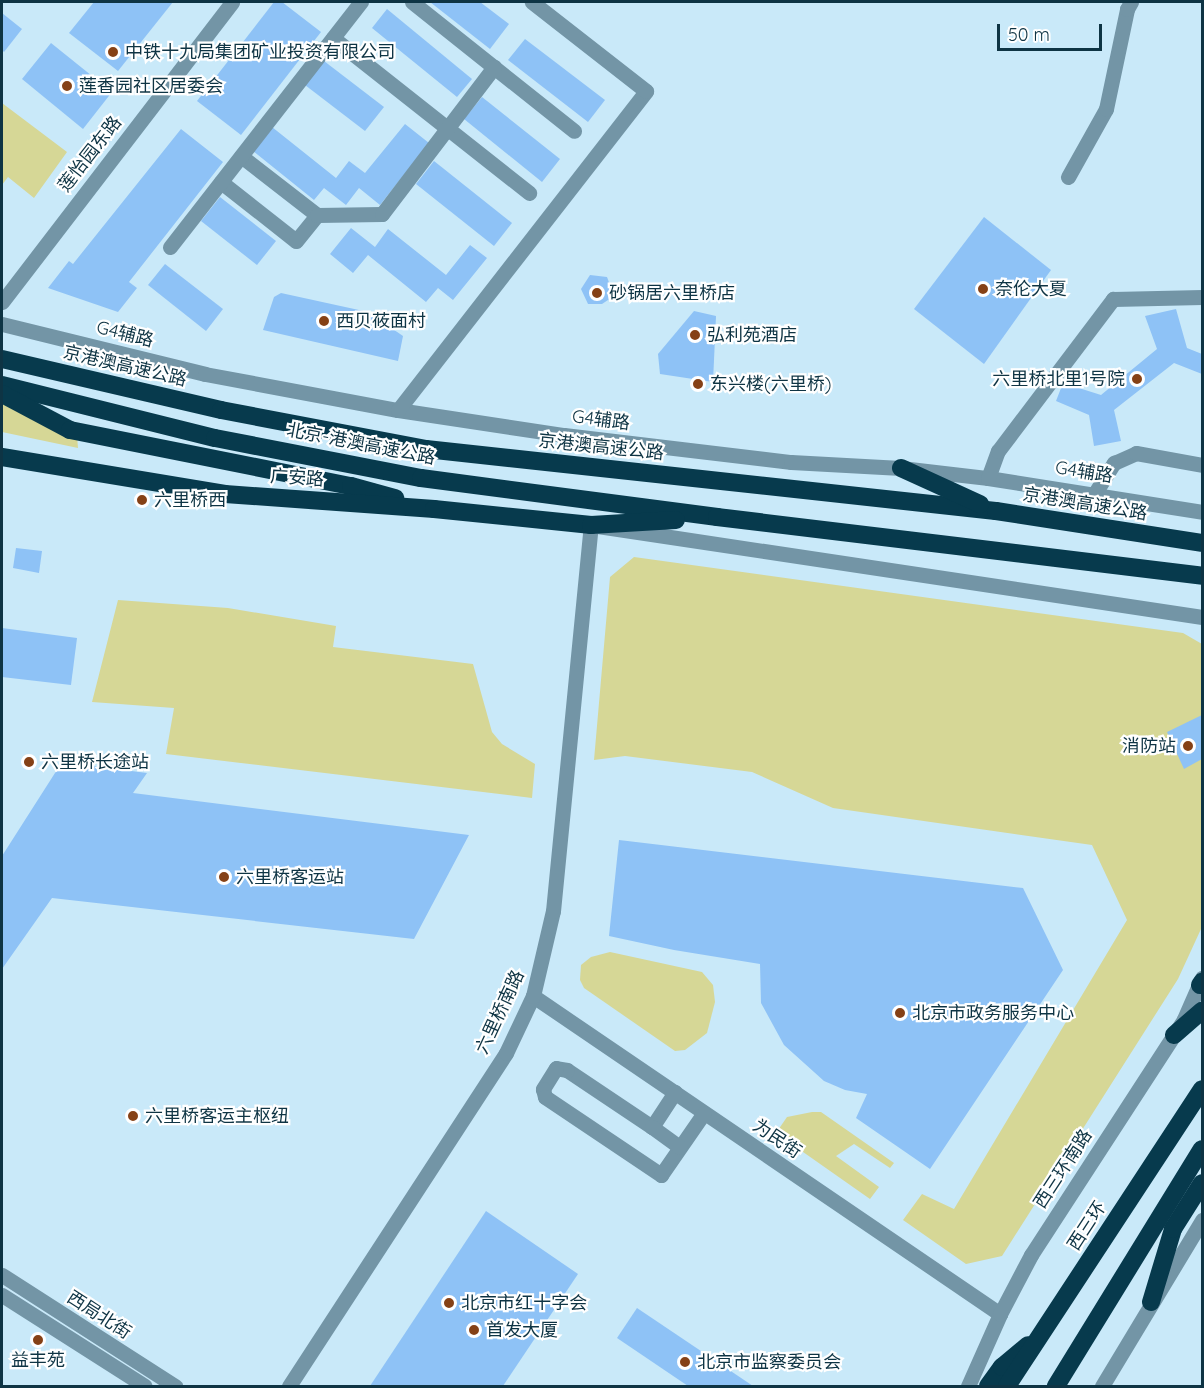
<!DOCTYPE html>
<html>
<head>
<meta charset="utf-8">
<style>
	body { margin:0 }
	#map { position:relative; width:1204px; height:1388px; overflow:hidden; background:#c9e9f9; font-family:Quicksand,"Noto Sans SC",sans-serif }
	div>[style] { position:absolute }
	.green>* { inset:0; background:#d6d796 }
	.building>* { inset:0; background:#8ec2f6 }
	.minor>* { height:15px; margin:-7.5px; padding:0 7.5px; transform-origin:7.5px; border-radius:7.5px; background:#7395a6 }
	.highway>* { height:18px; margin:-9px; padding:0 9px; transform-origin:9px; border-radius:9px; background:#073a4d }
	.dots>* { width:16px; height:16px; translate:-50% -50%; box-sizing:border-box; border:3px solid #fff; border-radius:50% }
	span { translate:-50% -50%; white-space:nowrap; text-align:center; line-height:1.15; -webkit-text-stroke:4.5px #fff; paint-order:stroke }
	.poi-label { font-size:18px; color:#0e3444 }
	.left { translate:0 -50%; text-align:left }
	.right { translate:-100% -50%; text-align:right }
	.street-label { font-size:18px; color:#0e3444 }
	.frame { position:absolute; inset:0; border:3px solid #0e3444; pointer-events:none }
	.scale { position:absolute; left:997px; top:24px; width:105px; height:27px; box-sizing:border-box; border:3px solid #0e3444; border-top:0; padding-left:8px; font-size:18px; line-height:21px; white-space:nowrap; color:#0e3444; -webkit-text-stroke:4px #fff; paint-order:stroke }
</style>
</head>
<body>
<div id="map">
	<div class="green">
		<i style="clip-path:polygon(2px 103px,67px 152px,34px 198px,8px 177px,2px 185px)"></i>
		<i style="clip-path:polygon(2px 402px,77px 436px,78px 448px,2px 432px)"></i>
		<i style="clip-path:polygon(634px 557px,1183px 633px,1202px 644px,1201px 929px,1178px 979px,1002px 1256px,966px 1264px,903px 1220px,922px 1194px,954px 1209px,1127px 920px,1092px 845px,833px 808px,752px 772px,625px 756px,594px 760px,610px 577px)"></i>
		<i style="clip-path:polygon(118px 600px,228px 608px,336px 626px,333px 647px,473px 664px,492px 732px,502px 744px,535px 764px,532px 798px,166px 754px,174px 708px,92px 702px)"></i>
		<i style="clip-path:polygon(610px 952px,702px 972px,713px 985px,715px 1002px,707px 1033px,685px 1050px,675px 1051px,584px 988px,580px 980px,581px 965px,591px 957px)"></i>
		<i style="clip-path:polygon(812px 1112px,821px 1112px,894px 1163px,890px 1168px,854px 1144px,836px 1156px,879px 1187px,870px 1199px,776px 1133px,787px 1117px)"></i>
	</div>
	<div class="building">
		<i style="clip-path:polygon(94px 2px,173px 2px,118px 71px,69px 33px)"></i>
		<i style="clip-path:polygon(274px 2px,282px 2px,321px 32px,241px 135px,197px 101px)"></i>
		<i style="clip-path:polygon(430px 2px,480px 2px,509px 24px,490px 49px)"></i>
		<i style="clip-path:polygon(387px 9px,472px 79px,457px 97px,372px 28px)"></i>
		<i style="clip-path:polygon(2px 13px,22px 29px,4px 52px,2px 50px)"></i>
		<i style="clip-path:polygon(525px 39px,605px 100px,588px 122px,508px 60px)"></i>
		<i style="clip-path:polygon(51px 43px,112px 92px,83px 129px,22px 79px)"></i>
		<i style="clip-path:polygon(324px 61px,384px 107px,365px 131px,305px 85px)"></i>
		<i style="clip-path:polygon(482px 97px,560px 159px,542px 182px,464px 119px)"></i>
		<i style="clip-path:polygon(405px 124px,429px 143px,380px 205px,359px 188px,346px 205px,324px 188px,314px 200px,253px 151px,272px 127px,336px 178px,349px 161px,365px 173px)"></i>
		<i style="clip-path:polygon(181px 129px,223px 162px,129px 282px,137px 288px,118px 312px,48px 288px,69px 261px,73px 264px)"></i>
		<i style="clip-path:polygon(434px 161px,512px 223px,494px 246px,416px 184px)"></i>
		<i style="clip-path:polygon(220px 197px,276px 241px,257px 265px,201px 221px)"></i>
		<i style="clip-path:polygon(984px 217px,1051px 270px,984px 364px,914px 309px)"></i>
		<i style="clip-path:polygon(351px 228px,375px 247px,388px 229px,446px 275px,470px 245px,487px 258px,453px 300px,438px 288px,426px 302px,368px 255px,353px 273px,330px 254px)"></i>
		<i style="clip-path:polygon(165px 264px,223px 309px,206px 331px,148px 285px)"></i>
		<i style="clip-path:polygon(590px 275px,607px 277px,614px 296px,602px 304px,588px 304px,581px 289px)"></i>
		<i style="clip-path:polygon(281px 293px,368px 312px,403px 336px,398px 361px,263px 330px,274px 297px)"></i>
		<i style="clip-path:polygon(1176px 309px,1187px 348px,1202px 354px,1202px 374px,1174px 363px,1114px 410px,1121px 441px,1094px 446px,1089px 415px,1056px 401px,1063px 383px,1101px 395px,1157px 349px,1145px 316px)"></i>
		<i style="clip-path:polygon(694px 311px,716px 316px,713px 382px,660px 374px,658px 354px)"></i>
		<i style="clip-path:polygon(16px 548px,42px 551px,39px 573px,13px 568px)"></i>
		<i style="clip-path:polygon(2px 628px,77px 638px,71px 685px,2px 677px)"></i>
		<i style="clip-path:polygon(1202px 715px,1202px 759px,1184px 769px,1167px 732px)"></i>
		<i style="clip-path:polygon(62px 762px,147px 773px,133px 793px,469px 835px,414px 939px,52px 898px,2px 969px,2px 856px)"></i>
		<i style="clip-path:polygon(619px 840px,1023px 888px,1063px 970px,930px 1169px,856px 1118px,867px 1094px,845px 1090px,824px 1081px,784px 1045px,761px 1003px,760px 964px,674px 950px,609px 936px)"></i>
		<i style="clip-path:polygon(486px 1211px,578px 1274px,503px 1386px,370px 1386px)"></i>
		<i style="clip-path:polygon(637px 1308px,753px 1386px,688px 1386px,617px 1338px)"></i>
	</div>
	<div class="minor">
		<i style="left:412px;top:2px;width:207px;rotate:38.5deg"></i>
		<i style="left:333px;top:38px;width:250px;rotate:38.3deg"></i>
		<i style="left:1068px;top:177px;width:78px;rotate:-60.8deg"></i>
		<i style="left:1106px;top:109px;width:102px;rotate:-78.1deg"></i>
		<i style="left:1127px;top:9px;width:8px;rotate:-60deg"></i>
		<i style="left:221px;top:182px;width:95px;rotate:38.2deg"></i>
		<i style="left:296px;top:241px;width:33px;rotate:-51deg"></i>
		<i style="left:317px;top:215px;width:96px;rotate:-142.2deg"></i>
		<i style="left:317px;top:215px;width:65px;rotate:-0.9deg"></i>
		<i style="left:382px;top:214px;width:185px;rotate:-52.7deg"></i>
		<i style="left:170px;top:247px;width:311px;rotate:-52.1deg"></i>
		<i style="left:2px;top:302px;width:378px;rotate:-52.5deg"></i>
		<i style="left:2px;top:324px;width:209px;rotate:13.8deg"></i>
		<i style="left:205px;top:374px;width:196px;rotate:10.6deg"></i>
		<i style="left:398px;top:410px;width:168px;rotate:8.6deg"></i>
		<i style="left:564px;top:435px;width:229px;rotate:6.8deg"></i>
		<i style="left:791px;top:462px;width:110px;rotate:3.1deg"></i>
		<i style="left:901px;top:468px;width:88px;rotate:6.6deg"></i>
		<i style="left:988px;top:478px;width:217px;rotate:9deg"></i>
		<i style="left:398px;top:410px;width:404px;rotate:-52.1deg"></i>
		<i style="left:646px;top:91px;width:145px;rotate:-142deg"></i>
		<i style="left:988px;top:478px;width:29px;rotate:-70deg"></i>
		<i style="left:998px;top:451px;width:191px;rotate:-52.9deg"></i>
		<i style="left:1113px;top:299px;width:89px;rotate:-1.3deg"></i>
		<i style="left:1095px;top:493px;width:36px;rotate:-58deg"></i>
		<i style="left:1114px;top:463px;width:24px;rotate:-24deg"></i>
		<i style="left:1136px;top:453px;width:67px;rotate:10.3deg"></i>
		<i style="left:533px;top:996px;width:565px;rotate:34.25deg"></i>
		<i style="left:675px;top:1092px;width:42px;rotate:123.3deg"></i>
		<i style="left:652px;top:1127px;width:102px;rotate:-146.2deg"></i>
		<i style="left:567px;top:1070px;width:11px;rotate:-170deg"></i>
		<i style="left:556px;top:1068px;width:25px;rotate:122deg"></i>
		<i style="left:543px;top:1089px;width:8px;rotate:76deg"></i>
		<i style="left:545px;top:1097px;width:140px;rotate:33.9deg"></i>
		<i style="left:661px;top:1175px;width:75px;rotate:-55.3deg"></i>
		<i style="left:652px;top:1127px;width:34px;rotate:36deg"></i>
		<i style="left:2px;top:1275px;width:206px;rotate:32.7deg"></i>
		<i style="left:2px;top:1295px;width:169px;rotate:32.5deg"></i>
		<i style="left:289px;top:1386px;width:397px;rotate:-56.9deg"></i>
		<i style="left:506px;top:1053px;width:63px;rotate:-64.7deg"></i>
		<i style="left:533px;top:996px;width:87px;rotate:-76.8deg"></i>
		<i style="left:553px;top:911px;width:388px;rotate:-84.4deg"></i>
		<i style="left:591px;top:525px;width:618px;rotate:8.56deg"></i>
		<i style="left:968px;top:1386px;width:79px;rotate:-66deg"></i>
		<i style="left:1000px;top:1314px;width:67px;rotate:-62.3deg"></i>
		<i style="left:1031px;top:1255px;width:281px;rotate:-57deg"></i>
		<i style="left:1184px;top:1019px;width:45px;rotate:-66.3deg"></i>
		<i style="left:1102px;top:1386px;width:194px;rotate:-58.9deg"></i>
	</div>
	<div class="highway">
		<i style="left:2px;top:359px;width:225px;rotate:13.1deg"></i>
		<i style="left:221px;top:410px;width:209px;rotate:10.8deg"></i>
		<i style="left:426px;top:449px;width:573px;rotate:6.21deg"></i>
		<i style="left:996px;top:511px;width:208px;rotate:8.8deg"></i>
		<i style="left:2px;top:385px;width:219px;rotate:14deg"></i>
		<i style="left:215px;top:438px;width:210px;rotate:11deg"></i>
		<i style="left:421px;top:478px;width:299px;rotate:7.5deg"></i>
		<i style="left:717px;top:517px;width:489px;rotate:6.9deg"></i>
		<i style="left:2px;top:394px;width:77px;rotate:27.9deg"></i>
		<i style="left:70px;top:430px;width:287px;rotate:11.3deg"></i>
		<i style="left:351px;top:486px;width:46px;rotate:15.3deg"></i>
		<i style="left:2px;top:457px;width:226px;rotate:9.4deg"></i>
		<i style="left:225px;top:494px;width:210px;rotate:4.1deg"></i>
		<i style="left:434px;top:509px;width:158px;rotate:5.8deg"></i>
		<i style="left:591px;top:525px;width:85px;rotate:-3.4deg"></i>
		<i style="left:901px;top:468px;width:87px;rotate:24.5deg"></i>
		<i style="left:1200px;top:985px;width:4px;rotate:-56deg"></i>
		<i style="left:1174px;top:1035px;width:37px;rotate:-41deg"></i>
		<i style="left:1151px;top:1302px;width:76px;rotate:-73.2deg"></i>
		<i style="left:1173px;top:1229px;width:54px;rotate:-57.8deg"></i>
		<i style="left:988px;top:1386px;width:24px;rotate:-54deg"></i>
		<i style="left:1002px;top:1367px;width:34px;rotate:-40deg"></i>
		<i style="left:1007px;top:1386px;width:355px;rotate:-56.7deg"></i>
		<i style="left:1056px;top:1386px;width:278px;rotate:-58.4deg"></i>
	</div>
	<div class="dots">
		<i style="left:113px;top:52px;background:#854116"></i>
		<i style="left:67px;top:86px;background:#854116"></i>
		<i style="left:983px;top:289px;background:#854116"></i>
		<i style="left:597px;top:293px;background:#854116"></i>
		<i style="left:324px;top:321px;background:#854116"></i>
		<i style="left:695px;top:335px;background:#854116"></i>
		<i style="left:1137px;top:379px;background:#854116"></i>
		<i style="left:698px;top:384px;background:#854116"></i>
		<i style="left:142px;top:500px;background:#854116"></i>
		<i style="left:1188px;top:746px;background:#854116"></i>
		<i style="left:29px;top:762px;background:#854116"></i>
		<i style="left:224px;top:877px;background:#854116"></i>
		<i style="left:900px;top:1013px;background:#854116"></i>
		<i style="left:133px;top:1116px;background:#854116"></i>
		<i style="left:449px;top:1303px;background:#854116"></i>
		<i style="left:474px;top:1330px;background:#854116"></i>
		<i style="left:38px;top:1340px;background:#854116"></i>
		<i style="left:685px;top:1362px;background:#854116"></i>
	</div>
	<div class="poi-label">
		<span class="left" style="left:125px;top:52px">中铁十九局集团矿业投资有限公司</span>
		<span class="left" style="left:79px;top:86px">莲香园社区居委会</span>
		<span class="left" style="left:995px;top:289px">奈伦大夏</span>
		<span class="left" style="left:609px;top:293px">砂锅居六里桥店</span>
		<span class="left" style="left:336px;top:321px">西贝莜面村</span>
		<span class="left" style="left:707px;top:335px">弘利苑酒店</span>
		<span class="right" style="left:1125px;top:379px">六里桥北里1号院</span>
		<span class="left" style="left:710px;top:384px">东兴楼(六里桥)</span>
		<span class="left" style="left:154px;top:500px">六里桥西</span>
		<span class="right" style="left:1176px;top:746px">消防站</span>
		<span class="left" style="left:41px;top:762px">六里桥长途站</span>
		<span class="left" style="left:236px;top:877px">六里桥客运站</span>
		<span class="left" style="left:912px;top:1013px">北京市政务服务中心</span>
		<span class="left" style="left:145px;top:1116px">六里桥客运主枢纽</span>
		<span class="left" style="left:461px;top:1303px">北京市红十字会</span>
		<span class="left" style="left:486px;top:1330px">首发大厦</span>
		<span style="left:38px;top:1360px">益丰苑</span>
		<span class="left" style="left:697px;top:1362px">北京市监察委员会</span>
	</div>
	<div class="street-label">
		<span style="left:90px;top:154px;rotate:-52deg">莲怡园东路</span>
		<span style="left:125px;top:334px;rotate:14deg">G4辅路</span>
		<span style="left:125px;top:366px;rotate:13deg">京港澳高速公路</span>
		<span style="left:601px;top:420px;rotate:7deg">G4辅路</span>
		<span style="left:361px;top:444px;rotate:11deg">北京-港澳高速公路</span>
		<span style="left:601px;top:447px;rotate:6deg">京港澳高速公路</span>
		<span style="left:1084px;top:472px;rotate:9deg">G4辅路</span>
		<span style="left:297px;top:478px;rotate:4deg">广安路</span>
		<span style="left:1085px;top:504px;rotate:9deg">京港澳高速公路</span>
		<span style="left:500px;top:1012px;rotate:-65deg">六里桥南路</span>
		<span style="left:777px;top:1139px;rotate:34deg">为民街</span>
		<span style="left:1063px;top:1169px;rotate:-57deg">西三环南路</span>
		<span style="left:1087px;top:1226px;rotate:-57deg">西三环</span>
		<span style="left:99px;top:1315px;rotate:33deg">西局北街</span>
	</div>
	<div class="frame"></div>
	<div class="scale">50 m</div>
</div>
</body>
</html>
